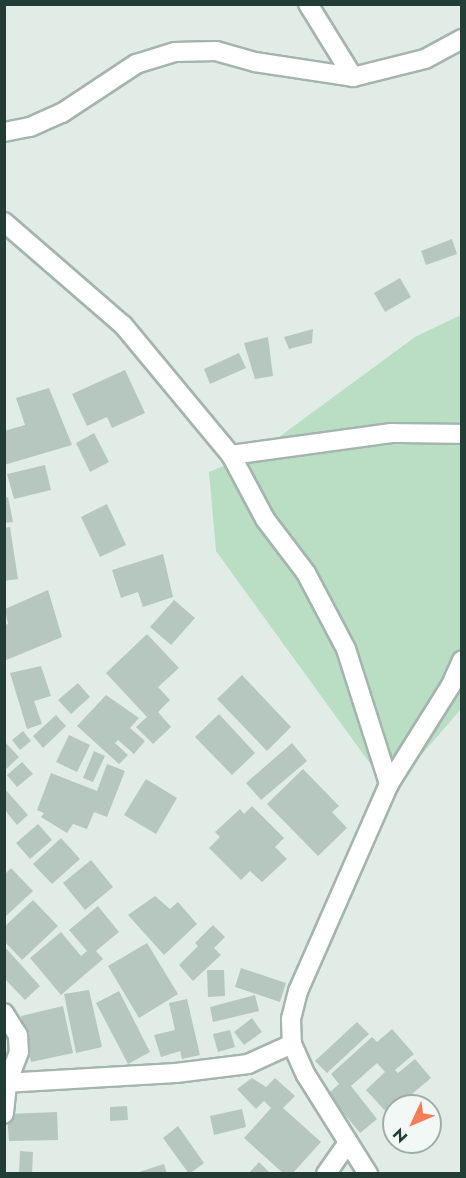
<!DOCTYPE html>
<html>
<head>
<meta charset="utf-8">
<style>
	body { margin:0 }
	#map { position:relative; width:466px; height:1178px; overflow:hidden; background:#e1ece7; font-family:Jost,sans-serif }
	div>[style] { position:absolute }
	.green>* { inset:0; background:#b9dec3 }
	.building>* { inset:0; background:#b6c7c0 }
	.roads { filter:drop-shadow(2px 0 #a4b4ae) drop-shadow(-2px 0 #a4b4ae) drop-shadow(0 2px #a4b4ae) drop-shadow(0 -2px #a4b4ae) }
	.street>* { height:18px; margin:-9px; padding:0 9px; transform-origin:9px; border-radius:9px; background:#fff }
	span { translate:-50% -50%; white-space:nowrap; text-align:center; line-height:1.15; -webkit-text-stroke:5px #f2f8f5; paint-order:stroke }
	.frame { position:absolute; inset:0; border:6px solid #213d35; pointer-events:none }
	.north { position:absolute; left:382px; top:1094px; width:60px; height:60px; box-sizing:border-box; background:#f2f8f5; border:2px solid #9eada8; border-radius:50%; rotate:226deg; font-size:16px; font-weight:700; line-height:24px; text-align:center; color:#213d35 }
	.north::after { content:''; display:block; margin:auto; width:21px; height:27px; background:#f57c57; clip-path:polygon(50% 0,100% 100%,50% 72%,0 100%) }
</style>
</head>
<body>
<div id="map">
	<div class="green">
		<i style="clip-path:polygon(461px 315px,461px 709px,390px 791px,216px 551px,209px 472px,260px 451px,415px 337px)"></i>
	</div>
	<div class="building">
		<i style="clip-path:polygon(452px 239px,457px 254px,426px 265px,421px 251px)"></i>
		<i style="clip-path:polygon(400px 278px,411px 297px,385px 312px,374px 293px)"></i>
		<i style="clip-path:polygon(313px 329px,312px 343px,289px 349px,284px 337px)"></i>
		<i style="clip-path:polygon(268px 337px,273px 376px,255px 379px,244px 343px)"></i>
		<i style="clip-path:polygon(239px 353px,246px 368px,210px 384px,204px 369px)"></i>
		<i style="clip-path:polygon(125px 370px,145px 413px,112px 428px,107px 417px,87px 426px,72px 394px)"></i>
		<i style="clip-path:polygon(49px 388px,72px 445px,4px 465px,4px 431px,25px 425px,16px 398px)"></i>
		<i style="clip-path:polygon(94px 433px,109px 462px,90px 472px,76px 443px)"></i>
		<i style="clip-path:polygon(45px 465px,51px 490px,14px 499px,7px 474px)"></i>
		<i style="clip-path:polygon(8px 497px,13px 522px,4px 523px,4px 498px)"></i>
		<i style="clip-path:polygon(107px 504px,126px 545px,100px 557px,81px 517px)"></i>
		<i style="clip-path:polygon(10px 527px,18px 579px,4px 581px,4px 528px)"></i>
		<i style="clip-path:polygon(163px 554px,173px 597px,143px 607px,138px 592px,121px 598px,112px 570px)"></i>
		<i style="clip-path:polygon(48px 590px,62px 637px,4px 661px,4px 625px,8px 624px,5px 609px)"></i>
		<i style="clip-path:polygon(174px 600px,195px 618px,171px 645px,150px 627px)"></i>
		<i style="clip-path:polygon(147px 634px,179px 668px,158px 687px,170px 700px,158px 712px,171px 727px,153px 744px,136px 727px,147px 717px,106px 673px)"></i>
		<i style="clip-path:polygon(41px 666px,51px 696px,34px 701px,42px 724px,27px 729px,10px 673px)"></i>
		<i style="clip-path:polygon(242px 675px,291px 727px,267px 751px,217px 699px)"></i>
		<i style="clip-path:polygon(78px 683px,90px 697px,71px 714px,58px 700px)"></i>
		<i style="clip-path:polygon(106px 695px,139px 718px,130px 728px,145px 741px,134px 754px,118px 740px,115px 743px,128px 755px,119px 764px,77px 726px)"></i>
		<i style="clip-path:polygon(219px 714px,255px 753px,232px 775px,195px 737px)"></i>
		<i style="clip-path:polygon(56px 715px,66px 726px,43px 748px,33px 736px)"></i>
		<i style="clip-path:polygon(23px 731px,31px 741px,20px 750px,12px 740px)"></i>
		<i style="clip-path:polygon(69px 735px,90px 745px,77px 772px,56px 762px)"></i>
		<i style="clip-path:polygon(4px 741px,19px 757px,4px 771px)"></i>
		<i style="clip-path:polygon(292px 743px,307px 761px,261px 800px,246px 783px)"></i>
		<i style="clip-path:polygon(94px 751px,105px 756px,93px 782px,83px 778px)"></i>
		<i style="clip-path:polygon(22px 762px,33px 774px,17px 787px,7px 775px)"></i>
		<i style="clip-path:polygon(107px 764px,125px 771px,107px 817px,94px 812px,87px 829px,73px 824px,67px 833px,41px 817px,44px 813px,37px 810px,51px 773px,97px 791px)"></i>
		<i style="clip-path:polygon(303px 769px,339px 806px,332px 812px,347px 828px,318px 856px,267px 804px)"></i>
		<i style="clip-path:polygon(146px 779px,177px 798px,156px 834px,124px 815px)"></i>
		<i style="clip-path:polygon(5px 789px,28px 815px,17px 825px,5px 810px)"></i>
		<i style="clip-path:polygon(252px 806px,284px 838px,275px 847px,287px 859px,262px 882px,250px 871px,241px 880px,209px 848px,220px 837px,215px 832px,240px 809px,244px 814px)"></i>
		<i style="clip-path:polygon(38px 824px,52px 840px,30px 859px,16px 843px)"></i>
		<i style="clip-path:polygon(61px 838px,80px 859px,52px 884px,33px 864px)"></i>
		<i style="clip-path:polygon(91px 860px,113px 887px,85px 910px,63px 883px)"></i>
		<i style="clip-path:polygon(11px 868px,33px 891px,5px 917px,5px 874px)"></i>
		<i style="clip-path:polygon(155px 896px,170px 909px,178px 902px,197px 924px,164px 955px,128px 915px)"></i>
		<i style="clip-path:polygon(33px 900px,58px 926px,22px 960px,4px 941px,4px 927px)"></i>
		<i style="clip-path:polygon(98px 906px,119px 932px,96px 951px,103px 959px,61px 995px,30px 958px,61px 932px,81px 956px,87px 951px,69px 930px)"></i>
		<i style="clip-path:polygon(213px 925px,225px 937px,214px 948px,221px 955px,193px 981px,179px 965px,198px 946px,195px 943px)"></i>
		<i style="clip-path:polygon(147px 943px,178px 994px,139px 1018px,108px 966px)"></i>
		<i style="clip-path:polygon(4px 946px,40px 986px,25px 1000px,4px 978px)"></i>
		<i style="clip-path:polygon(241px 968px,286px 983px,280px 1002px,235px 987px)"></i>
		<i style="clip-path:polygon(207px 970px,224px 970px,225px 996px,208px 997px)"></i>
		<i style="clip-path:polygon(89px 990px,102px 1047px,76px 1053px,64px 994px)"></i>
		<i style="clip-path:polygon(119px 991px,150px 1052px,128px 1064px,96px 1003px)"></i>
		<i style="clip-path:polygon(255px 995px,259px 1011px,213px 1022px,210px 1007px)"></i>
		<i style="clip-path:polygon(187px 999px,200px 1055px,182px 1059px,180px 1051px,161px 1057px,154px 1035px,175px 1030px,169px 1003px)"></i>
		<i style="clip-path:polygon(63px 1006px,73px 1053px,31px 1062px,21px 1016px)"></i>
		<i style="clip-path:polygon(252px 1018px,262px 1032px,244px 1045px,234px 1032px)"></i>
		<i style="clip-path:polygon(357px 1022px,369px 1034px,327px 1073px,315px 1061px)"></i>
		<i style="clip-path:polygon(392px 1029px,414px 1054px,395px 1070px,398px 1073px,415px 1059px,431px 1078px,388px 1114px,366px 1090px,385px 1072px,377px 1063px,351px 1086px,377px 1119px,360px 1133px,328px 1094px,339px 1084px,331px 1074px,372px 1037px,377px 1042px)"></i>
		<i style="clip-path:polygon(230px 1030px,235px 1047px,218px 1052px,213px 1034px)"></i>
		<i style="clip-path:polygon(252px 1078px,266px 1087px,275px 1078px,295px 1096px,283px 1108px,321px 1142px,292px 1174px,284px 1174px,244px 1138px,271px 1108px,264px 1101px,256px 1109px,237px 1089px)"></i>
		<i style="clip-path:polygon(127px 1106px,128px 1120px,110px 1121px,110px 1107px)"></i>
		<i style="clip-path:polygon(242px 1109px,246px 1127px,214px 1135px,210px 1116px)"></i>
		<i style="clip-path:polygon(57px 1112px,58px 1140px,9px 1141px,7px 1114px)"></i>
		<i style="clip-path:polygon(178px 1126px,204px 1163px,189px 1174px,163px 1138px)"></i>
		<i style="clip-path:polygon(20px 1151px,33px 1152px,32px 1174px,19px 1174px)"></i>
		<i style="clip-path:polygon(259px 1162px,271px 1174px,248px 1174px)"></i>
		<i style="clip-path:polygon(164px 1164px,167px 1174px,136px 1174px,136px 1173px)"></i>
	</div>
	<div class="roads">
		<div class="street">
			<i style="left:308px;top:4px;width:86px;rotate:58.3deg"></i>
			<i style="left:4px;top:132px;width:26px;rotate:-11deg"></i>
			<i style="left:30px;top:127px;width:35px;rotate:-24deg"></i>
			<i style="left:62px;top:113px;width:89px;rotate:-33.5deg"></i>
			<i style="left:136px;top:64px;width:41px;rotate:-17.1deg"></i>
			<i style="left:175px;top:52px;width:41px;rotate:-1.4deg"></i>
			<i style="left:216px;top:51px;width:41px;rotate:15.8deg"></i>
			<i style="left:255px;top:62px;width:99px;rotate:8.7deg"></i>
			<i style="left:353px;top:77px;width:74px;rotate:-14deg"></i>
			<i style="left:425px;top:59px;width:42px;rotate:-28.4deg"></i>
			<i style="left:4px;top:222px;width:157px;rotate:40.9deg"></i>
			<i style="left:123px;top:325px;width:169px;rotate:50.3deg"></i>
			<i style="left:231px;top:455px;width:72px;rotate:62deg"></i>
			<i style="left:265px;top:519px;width:68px;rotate:52.8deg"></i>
			<i style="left:306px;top:573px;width:86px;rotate:62.2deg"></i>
			<i style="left:346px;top:649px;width:142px;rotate:72.3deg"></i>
			<i style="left:389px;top:784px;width:226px;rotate:113.7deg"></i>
			<i style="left:298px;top:991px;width:29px;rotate:104deg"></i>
			<i style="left:291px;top:1019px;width:25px;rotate:88deg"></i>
			<i style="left:292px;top:1044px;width:34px;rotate:66deg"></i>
			<i style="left:306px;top:1075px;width:117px;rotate:57.9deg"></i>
			<i style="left:231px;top:455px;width:162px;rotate:-7.8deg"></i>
			<i style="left:391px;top:433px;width:71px;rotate:0.8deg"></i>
			<i style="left:389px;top:784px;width:117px;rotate:-57.9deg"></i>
			<i style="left:451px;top:685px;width:27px;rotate:-66deg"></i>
			<i style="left:4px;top:1013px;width:26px;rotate:58deg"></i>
			<i style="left:18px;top:1035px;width:17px;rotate:87deg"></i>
			<i style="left:19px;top:1052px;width:34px;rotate:111deg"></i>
			<i style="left:7px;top:1084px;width:30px;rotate:96deg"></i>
			<i style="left:4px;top:1083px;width:172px;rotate:-3.3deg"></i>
			<i style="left:176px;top:1073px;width:73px;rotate:-7.1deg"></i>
			<i style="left:248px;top:1064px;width:48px;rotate:-24.4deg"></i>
			<i style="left:326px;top:1174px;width:38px;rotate:-55deg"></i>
		</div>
	</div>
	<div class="frame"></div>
	<div class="north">N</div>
</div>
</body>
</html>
